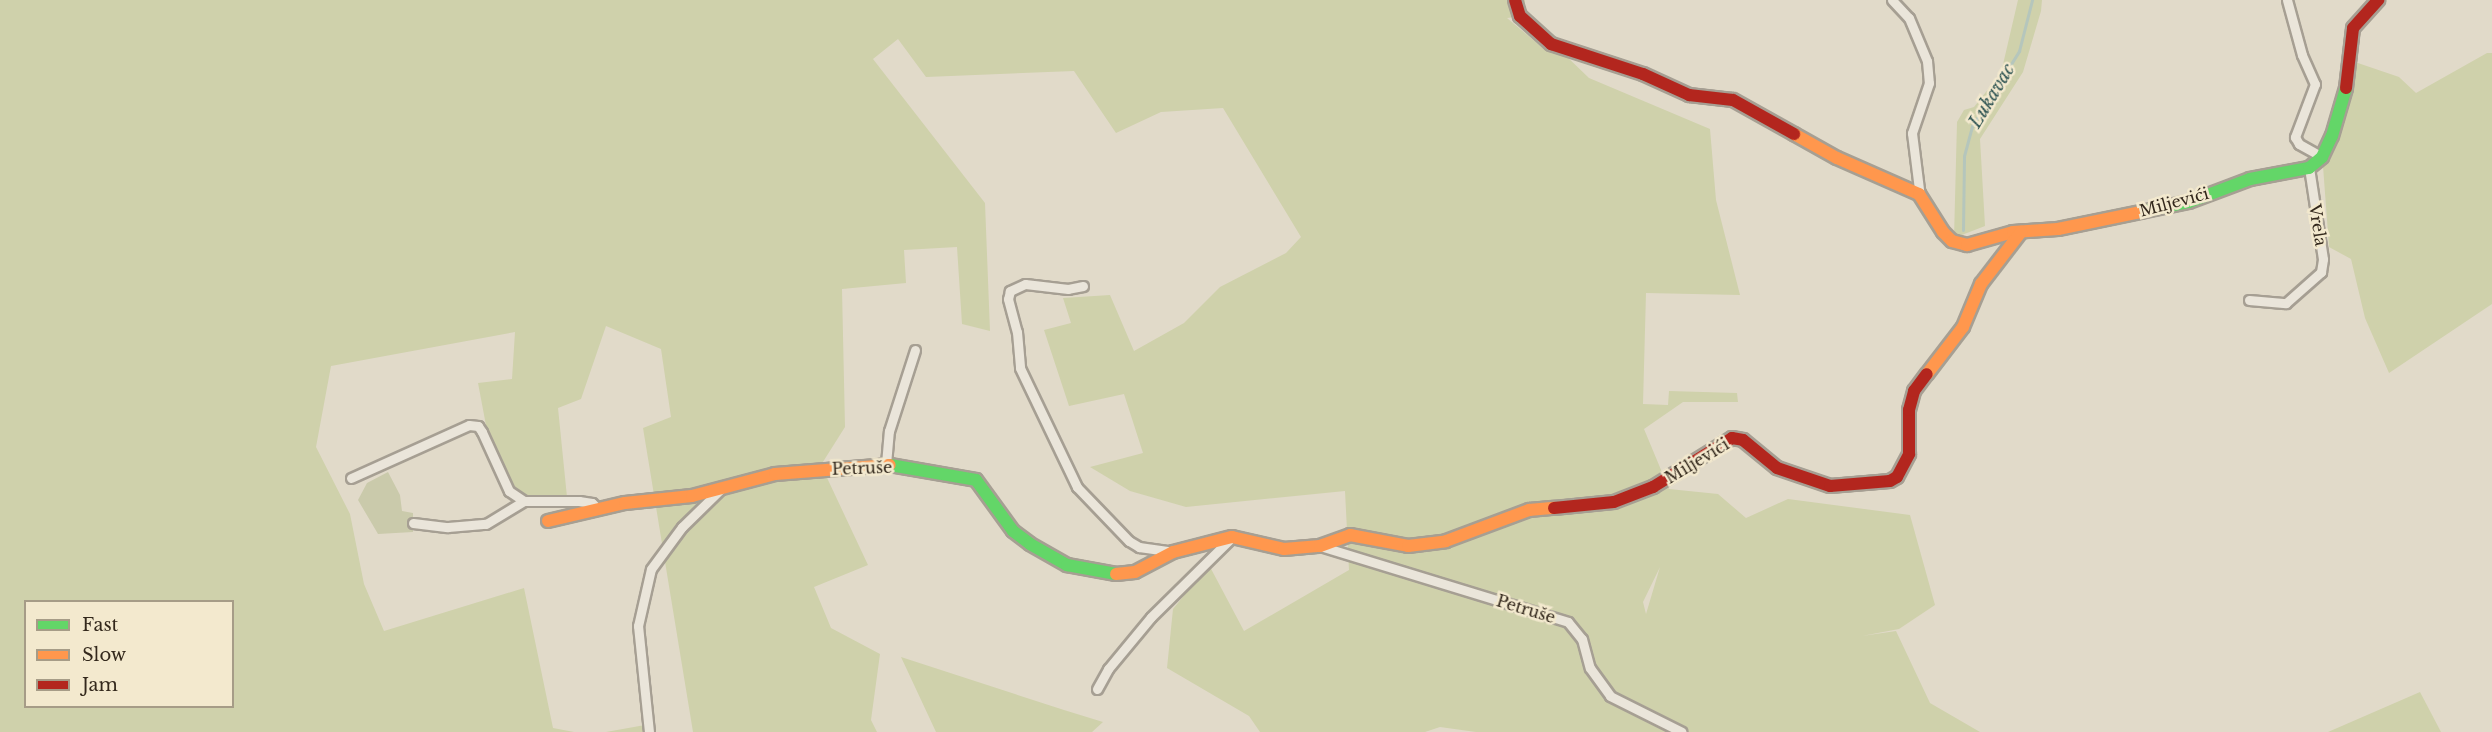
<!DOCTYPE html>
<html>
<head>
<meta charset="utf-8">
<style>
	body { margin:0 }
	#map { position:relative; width:2492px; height:732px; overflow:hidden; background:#e1dac9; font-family:"Libre Baskerville",serif }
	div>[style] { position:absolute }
	.green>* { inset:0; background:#cfd1ab }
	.cemetery>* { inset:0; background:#cacaab }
	.stream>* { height:3px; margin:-1.5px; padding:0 1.5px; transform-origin:1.5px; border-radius:1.5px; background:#b5c6bc }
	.roads { filter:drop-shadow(2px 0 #a69f93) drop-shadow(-2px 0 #a69f93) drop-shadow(0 2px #a69f93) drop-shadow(0 -2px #a69f93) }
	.street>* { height:9px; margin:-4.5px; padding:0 4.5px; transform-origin:4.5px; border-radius:4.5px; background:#eae5da }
	.fast>* { height:12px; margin:-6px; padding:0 6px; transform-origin:6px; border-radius:6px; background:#63d668 }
	.slow>* { height:12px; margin:-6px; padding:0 6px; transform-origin:6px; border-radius:6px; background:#ff974d }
	.jam>* { height:12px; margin:-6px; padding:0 6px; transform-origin:6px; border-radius:6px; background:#b3261e }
	span { translate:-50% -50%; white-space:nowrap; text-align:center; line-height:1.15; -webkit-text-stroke:5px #f3e9ce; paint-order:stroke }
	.street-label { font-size:16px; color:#33281c }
	.water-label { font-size:18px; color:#2c5251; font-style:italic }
	.legend { position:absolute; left:24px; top:600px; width:210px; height:108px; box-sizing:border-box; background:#f3e9ce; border:2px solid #a69c87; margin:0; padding:8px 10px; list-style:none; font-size:18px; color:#33281c }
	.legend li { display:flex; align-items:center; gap:12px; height:30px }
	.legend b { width:30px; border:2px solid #a69c87 }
</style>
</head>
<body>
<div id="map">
	<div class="green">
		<i style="clip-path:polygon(evenodd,0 0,1525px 0,1525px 16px,1507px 18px,1545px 50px,1563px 53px,1589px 78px,1710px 129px,1716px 200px,1740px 295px,1646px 293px,1643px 404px,1668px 405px,1669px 391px,1737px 393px,1738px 402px,1683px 402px,1644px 429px,1669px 489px,1718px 494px,1746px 518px,1788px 499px,1910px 515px,1935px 605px,1899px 629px,1862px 636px,1896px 631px,1930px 703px,1980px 732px,1476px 732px,1440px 727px,1425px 732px,1260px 732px,1249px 716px,1167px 668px,1173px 609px,1209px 565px,1244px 631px,1349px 570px,1345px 491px,1186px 507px,1130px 491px,1090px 467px,1143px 453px,1124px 394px,1069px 406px,1044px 330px,1071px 323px,1063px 298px,1110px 295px,1134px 351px,1184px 323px,1220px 287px,1286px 253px,1301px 237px,1223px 108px,1161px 112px,1116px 133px,1074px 71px,926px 77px,898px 39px,873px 59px,985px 203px,990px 331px,962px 324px,957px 247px,904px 250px,906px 283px,842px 289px,845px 427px,821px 465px,868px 565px,814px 587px,831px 628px,880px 654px,871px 720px,877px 732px,693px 732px,643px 428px,671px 417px,661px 349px,606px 326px,581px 399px,558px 408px,567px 497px,533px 499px,513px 492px,488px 436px,478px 383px,512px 379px,515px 332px,331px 366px,316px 447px,350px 514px,364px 584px,384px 631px,524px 588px,553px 728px,574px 732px,0 732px,0 0,1660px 567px,1646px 614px,1643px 602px,1660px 567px,0 0,26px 602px,232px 602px,232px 706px,26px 706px,26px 602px)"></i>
		<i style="clip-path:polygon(2018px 0,2042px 0,2041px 11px,2023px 72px,1980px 139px,1985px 226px,1954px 238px,1957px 122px,1964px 110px,1974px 107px,2001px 73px)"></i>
		<i style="clip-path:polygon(2487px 53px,2492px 53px,2492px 304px,2389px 373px,2365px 318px,2351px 259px,2329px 247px,2323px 166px,2343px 115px,2352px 61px,2399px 77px,2416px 93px)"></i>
		<i style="clip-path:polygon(901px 657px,1064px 710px,1103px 722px,1092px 732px,936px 732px)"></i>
		<i style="clip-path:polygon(2420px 692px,2441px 732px,2328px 732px)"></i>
		<i style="clip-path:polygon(645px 725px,650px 732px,606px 732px)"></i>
	</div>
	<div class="cemetery">
		<i style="clip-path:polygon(388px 472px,400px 495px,402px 511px,413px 513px,413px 532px,378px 534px,358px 500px,367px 483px)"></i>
	</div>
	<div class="stream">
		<i style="left:1963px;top:230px;width:74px;rotate:-89.2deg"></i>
		<i style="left:1964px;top:156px;width:31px;rotate:-75deg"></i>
		<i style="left:1972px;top:126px;width:89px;rotate:-57.9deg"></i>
		<i style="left:2019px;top:51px;width:53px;rotate:-75.7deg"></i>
	</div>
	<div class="roads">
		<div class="street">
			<i style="left:1892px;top:0;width:25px;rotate:47deg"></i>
			<i style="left:1909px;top:18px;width:47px;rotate:67.3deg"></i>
			<i style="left:1927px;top:61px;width:22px;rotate:85deg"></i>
			<i style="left:1929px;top:83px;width:53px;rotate:108.8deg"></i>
			<i style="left:1912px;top:133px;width:64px;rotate:82.9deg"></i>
			<i style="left:2287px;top:0;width:57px;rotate:74.7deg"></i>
			<i style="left:2302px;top:55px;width:32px;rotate:66deg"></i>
			<i style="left:2315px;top:84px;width:57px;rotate:110.7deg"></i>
			<i style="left:2295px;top:137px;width:8px;rotate:60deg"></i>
			<i style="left:2299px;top:144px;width:26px;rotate:29deg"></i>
			<i style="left:1083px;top:286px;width:15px;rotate:169deg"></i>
			<i style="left:1068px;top:289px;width:43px;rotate:-173.4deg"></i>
			<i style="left:1025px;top:284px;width:17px;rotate:155deg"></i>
			<i style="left:1010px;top:291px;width:8px;rotate:104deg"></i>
			<i style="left:1008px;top:299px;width:34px;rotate:75deg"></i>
			<i style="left:1017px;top:332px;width:36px;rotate:85deg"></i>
			<i style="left:1020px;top:368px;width:132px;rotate:64.4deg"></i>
			<i style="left:1077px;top:487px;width:75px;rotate:46.1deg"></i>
			<i style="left:1129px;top:541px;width:12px;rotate:31deg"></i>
			<i style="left:1139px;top:547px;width:34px;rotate:8deg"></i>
			<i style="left:2249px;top:300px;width:37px;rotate:5deg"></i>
			<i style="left:2286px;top:303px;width:47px;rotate:-41.5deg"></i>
			<i style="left:2321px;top:272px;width:13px;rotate:-81deg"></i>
			<i style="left:2323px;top:259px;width:92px;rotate:-98.7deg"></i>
			<i style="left:886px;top:464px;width:33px;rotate:-85deg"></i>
			<i style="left:889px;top:431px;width:85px;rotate:-72.2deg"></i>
			<i style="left:351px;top:478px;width:129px;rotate:-24.2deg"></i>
			<i style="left:469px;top:425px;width:9px;rotate:6deg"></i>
			<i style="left:478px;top:426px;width:7px;rotate:56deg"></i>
			<i style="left:482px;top:432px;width:65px;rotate:65.4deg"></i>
			<i style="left:509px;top:491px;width:18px;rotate:34deg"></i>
			<i style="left:524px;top:501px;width:55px"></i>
			<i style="left:579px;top:501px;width:13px;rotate:9deg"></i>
			<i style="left:592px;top:503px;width:7px;rotate:45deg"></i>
			<i style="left:413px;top:523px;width:35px;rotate:7deg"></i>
			<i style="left:448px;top:527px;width:38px;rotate:-5deg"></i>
			<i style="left:486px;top:524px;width:44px;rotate:-31.2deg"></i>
			<i style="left:1320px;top:546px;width:259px;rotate:17deg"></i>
			<i style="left:1568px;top:622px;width:22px;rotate:51deg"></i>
			<i style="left:1582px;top:639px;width:30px;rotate:75deg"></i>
			<i style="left:1590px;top:668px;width:34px;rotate:54deg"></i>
			<i style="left:1610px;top:696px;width:80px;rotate:26.6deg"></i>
			<i style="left:1097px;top:689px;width:23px;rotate:-61deg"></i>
			<i style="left:1108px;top:669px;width:67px;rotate:-50.4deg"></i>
			<i style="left:1151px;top:617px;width:114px;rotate:-44.6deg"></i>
			<i style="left:649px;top:732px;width:107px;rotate:-95.9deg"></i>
			<i style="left:638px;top:626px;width:58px;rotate:-77.2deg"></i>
			<i style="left:651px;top:569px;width:52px;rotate:-53.6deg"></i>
			<i style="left:682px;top:527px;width:56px;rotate:-44.3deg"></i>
		</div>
		<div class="fast">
			<i style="left:2141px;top:212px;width:49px;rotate:-11.8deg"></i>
			<i style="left:2189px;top:202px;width:65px;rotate:-20.7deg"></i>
			<i style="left:2250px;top:179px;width:60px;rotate:-10.6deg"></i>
			<i style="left:2309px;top:168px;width:17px;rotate:-40deg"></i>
			<i style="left:2322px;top:157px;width:23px;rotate:-65deg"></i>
			<i style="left:2332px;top:136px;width:50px;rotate:-73.7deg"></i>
			<i style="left:890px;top:465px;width:87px;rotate:9.9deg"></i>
			<i style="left:976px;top:480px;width:63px;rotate:54deg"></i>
			<i style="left:1013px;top:531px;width:21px;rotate:37deg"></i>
			<i style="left:1030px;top:544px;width:43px;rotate:29.6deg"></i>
			<i style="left:1067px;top:565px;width:50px;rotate:10.4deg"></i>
		</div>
		<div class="slow">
			<i style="left:1794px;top:134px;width:49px;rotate:29.2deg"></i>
			<i style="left:1837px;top:158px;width:90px;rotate:23.7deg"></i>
			<i style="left:1919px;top:194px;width:45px;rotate:57.7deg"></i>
			<i style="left:1943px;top:232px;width:13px;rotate:45deg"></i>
			<i style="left:1952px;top:241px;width:16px;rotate:15deg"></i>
			<i style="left:1967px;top:245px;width:48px;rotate:-15.8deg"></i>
			<i style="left:2013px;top:232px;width:45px;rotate:-3.8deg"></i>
			<i style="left:2058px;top:229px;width:85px;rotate:-11.6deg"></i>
			<i style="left:1927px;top:374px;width:59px;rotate:-52.5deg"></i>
			<i style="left:1963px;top:327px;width:47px;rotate:-67.3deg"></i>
			<i style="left:1981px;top:284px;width:66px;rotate:-52.4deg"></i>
			<i style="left:548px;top:521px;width:79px;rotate:-13.2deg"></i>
			<i style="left:625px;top:503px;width:67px;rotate:-6deg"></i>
			<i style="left:692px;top:496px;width:86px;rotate:-14.8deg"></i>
			<i style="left:775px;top:474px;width:115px;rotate:-4.5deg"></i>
			<i style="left:1116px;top:574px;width:19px;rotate:-6deg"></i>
			<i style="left:1135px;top:572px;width:43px;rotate:-27.8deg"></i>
			<i style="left:1173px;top:552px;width:61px;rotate:-14.3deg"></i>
			<i style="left:1232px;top:537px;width:53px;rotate:13deg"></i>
			<i style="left:1284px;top:549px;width:36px;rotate:-5deg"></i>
			<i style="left:1320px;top:546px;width:32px;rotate:-20deg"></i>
			<i style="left:1350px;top:535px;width:59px;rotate:10.7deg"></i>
			<i style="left:1408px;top:546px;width:38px;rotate:-7deg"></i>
			<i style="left:1446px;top:541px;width:89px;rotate:-20.5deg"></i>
			<i style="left:1529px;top:510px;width:25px;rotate:-5deg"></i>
		</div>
		<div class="jam">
			<i style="left:1515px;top:0;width:17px;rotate:73deg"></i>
			<i style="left:1520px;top:16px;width:42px;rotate:42.1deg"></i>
			<i style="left:1551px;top:44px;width:97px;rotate:18.1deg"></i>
			<i style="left:1643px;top:74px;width:51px;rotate:24.5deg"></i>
			<i style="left:1689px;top:95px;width:44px;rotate:6.5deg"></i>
			<i style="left:1733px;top:100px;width:70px;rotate:29.1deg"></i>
			<i style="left:2346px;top:88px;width:60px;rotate:-83.3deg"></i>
			<i style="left:2353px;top:28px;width:38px;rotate:-48deg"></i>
			<i style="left:1554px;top:508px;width:60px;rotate:-5.7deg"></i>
			<i style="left:1614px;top:502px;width:42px;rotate:-21deg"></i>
			<i style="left:1653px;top:487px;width:93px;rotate:-31.8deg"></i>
			<i style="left:1732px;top:438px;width:11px;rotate:10deg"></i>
			<i style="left:1743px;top:440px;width:44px;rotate:39.5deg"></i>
			<i style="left:1777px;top:468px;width:56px;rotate:18.8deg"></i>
			<i style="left:1830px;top:486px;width:60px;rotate:-4.8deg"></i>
			<i style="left:1890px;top:481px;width:8px;rotate:-30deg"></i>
			<i style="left:1897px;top:477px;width:26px;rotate:-62deg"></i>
			<i style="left:1909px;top:454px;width:44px;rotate:-90deg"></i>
			<i style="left:1909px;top:410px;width:20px;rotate:-75deg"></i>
			<i style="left:1914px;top:391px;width:21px;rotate:-53deg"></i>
		</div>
	</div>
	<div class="street-label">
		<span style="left:2174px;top:202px;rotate:-15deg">Miljevići</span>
		<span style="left:2318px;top:225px;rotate:81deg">Vrela</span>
		<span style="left:1697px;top:461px;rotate:-31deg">Miljevići</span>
		<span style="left:862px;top:468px;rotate:-2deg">Petruše</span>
		<span style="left:1526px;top:609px;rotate:17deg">Petruše</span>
	</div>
	<div class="water-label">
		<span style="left:1992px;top:96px;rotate:-59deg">Lukavac</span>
	</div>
	<ul class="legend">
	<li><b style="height:8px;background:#63d668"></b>Fast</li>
	<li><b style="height:8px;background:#ff974d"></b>Slow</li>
	<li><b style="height:8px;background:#b3261e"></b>Jam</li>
	</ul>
</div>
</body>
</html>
